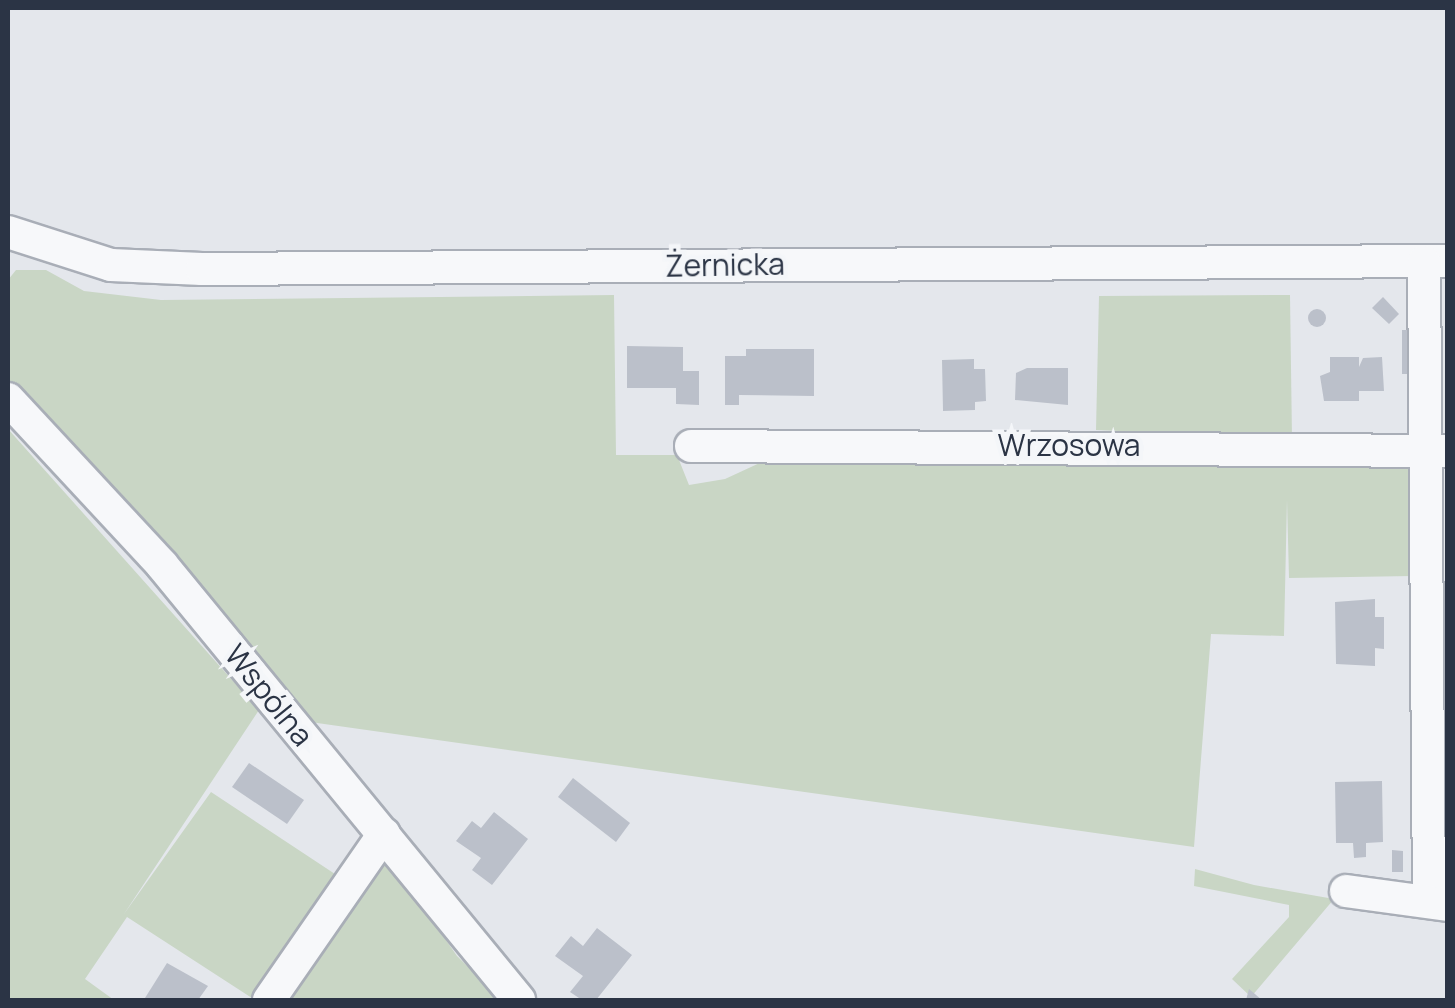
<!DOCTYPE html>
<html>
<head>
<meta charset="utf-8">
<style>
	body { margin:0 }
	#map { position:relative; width:1455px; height:1008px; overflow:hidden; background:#e4e7ec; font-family:Manrope,sans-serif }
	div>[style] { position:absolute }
	.green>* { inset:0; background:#c9d6c5 }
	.building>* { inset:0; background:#bbc0ca }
	.round { border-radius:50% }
	.roads { filter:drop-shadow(2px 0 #a9aeb7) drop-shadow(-2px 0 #a9aeb7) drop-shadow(0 2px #a9aeb7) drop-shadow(0 -2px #a9aeb7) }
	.minor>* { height:32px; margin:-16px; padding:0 16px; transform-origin:16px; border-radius:16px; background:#f7f8fa }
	span { translate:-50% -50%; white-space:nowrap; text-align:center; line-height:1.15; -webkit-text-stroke:9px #f4f6f9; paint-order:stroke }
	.street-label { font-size:30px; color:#2b3445 }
	.frame { position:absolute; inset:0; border:10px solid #2b3445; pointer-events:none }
</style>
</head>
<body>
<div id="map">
	<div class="green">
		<i style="clip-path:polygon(16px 270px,46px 270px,84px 291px,161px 300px,614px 295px,616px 455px,677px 455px,689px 485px,725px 479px,775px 456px,1410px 463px,1412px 576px,1289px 578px,1287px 500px,1284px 636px,1211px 634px,1194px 847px,303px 721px,158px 540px,8px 380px,8px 280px)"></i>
		<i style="clip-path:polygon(1290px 295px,1292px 439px,1096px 430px,1099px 296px)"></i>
		<i style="clip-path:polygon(8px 429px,259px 710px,124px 914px,211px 792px,338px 876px,255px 1000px,127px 917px,85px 979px,114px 1000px,8px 1000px)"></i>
		<i style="clip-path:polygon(376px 864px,394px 865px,457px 956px,502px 1000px,285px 1000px)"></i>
		<i style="clip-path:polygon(1195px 869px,1254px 885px,1334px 899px,1251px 997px,1232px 979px,1289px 917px,1289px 905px,1194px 886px)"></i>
	</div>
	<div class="building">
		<i style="clip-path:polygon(1383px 297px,1399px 314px,1389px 324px,1372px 308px)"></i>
		<i class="round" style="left:1308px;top:309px;width:18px;height:18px"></i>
		<i style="clip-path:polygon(1402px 330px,1410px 330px,1411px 374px,1402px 374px)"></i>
		<i style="clip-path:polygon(627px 346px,683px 347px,683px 371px,699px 371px,699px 405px,676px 404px,676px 388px,627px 388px)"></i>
		<i style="clip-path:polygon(746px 349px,814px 349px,814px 396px,739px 395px,739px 405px,725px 405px,725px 356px,746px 356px)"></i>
		<i style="clip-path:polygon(1330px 357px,1359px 357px,1359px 367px,1363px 358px,1382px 357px,1384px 391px,1359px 391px,1359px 401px,1324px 401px,1320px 376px,1330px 372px)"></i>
		<i style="clip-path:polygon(974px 359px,974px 369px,985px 369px,986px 401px,975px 402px,975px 410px,943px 411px,942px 360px)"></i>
		<i style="clip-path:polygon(1027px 368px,1068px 368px,1068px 405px,1015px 400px,1016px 373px)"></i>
		<i style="clip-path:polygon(1375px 599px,1375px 617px,1384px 617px,1384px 649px,1375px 648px,1375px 666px,1336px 664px,1335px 602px)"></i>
		<i style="clip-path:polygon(249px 763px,304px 800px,287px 824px,232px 787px)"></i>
		<i style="clip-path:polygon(573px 778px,630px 823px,616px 842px,558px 797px)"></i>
		<i style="clip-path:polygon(1382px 781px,1383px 842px,1366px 843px,1366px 857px,1354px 858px,1353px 843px,1336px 843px,1335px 782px)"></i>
		<i style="clip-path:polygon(494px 812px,528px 839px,492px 885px,472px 870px,481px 858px,456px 841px,472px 821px,481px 828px)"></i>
		<i style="clip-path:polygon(1392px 850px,1403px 851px,1403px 872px,1392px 872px)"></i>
		<i style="clip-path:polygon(597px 928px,632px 955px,596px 1000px,582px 1000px,570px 992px,583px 976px,555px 956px,571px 936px,583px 946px)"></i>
		<i style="clip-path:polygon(167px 963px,208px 986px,198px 1000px,145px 998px)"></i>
		<i style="clip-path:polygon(1249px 989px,1262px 1000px,1246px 1000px)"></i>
	</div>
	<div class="roads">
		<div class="minor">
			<i style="left:8px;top:232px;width:108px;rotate:17.8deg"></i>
			<i style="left:111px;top:265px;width:91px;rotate:2.5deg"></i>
			<i style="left:202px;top:269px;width:1246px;rotate:-0.37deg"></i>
			<i style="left:1424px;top:262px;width:637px;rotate:89.55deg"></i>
			<i style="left:8px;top:399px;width:226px;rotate:47.1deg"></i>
			<i style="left:162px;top:565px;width:563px;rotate:50.62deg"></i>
			<i style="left:691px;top:446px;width:757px;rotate:0.38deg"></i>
			<i style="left:1346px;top:891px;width:103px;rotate:7.8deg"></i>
			<i style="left:269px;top:1000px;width:202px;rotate:-55.3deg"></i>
		</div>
	</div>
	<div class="street-label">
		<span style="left:725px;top:265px;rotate:-1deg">Żernicka</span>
		<span style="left:1069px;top:445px">Wrzosowa</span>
		<span style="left:269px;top:695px;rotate:51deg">Wspólna</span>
	</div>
	<div class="frame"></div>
</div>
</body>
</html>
